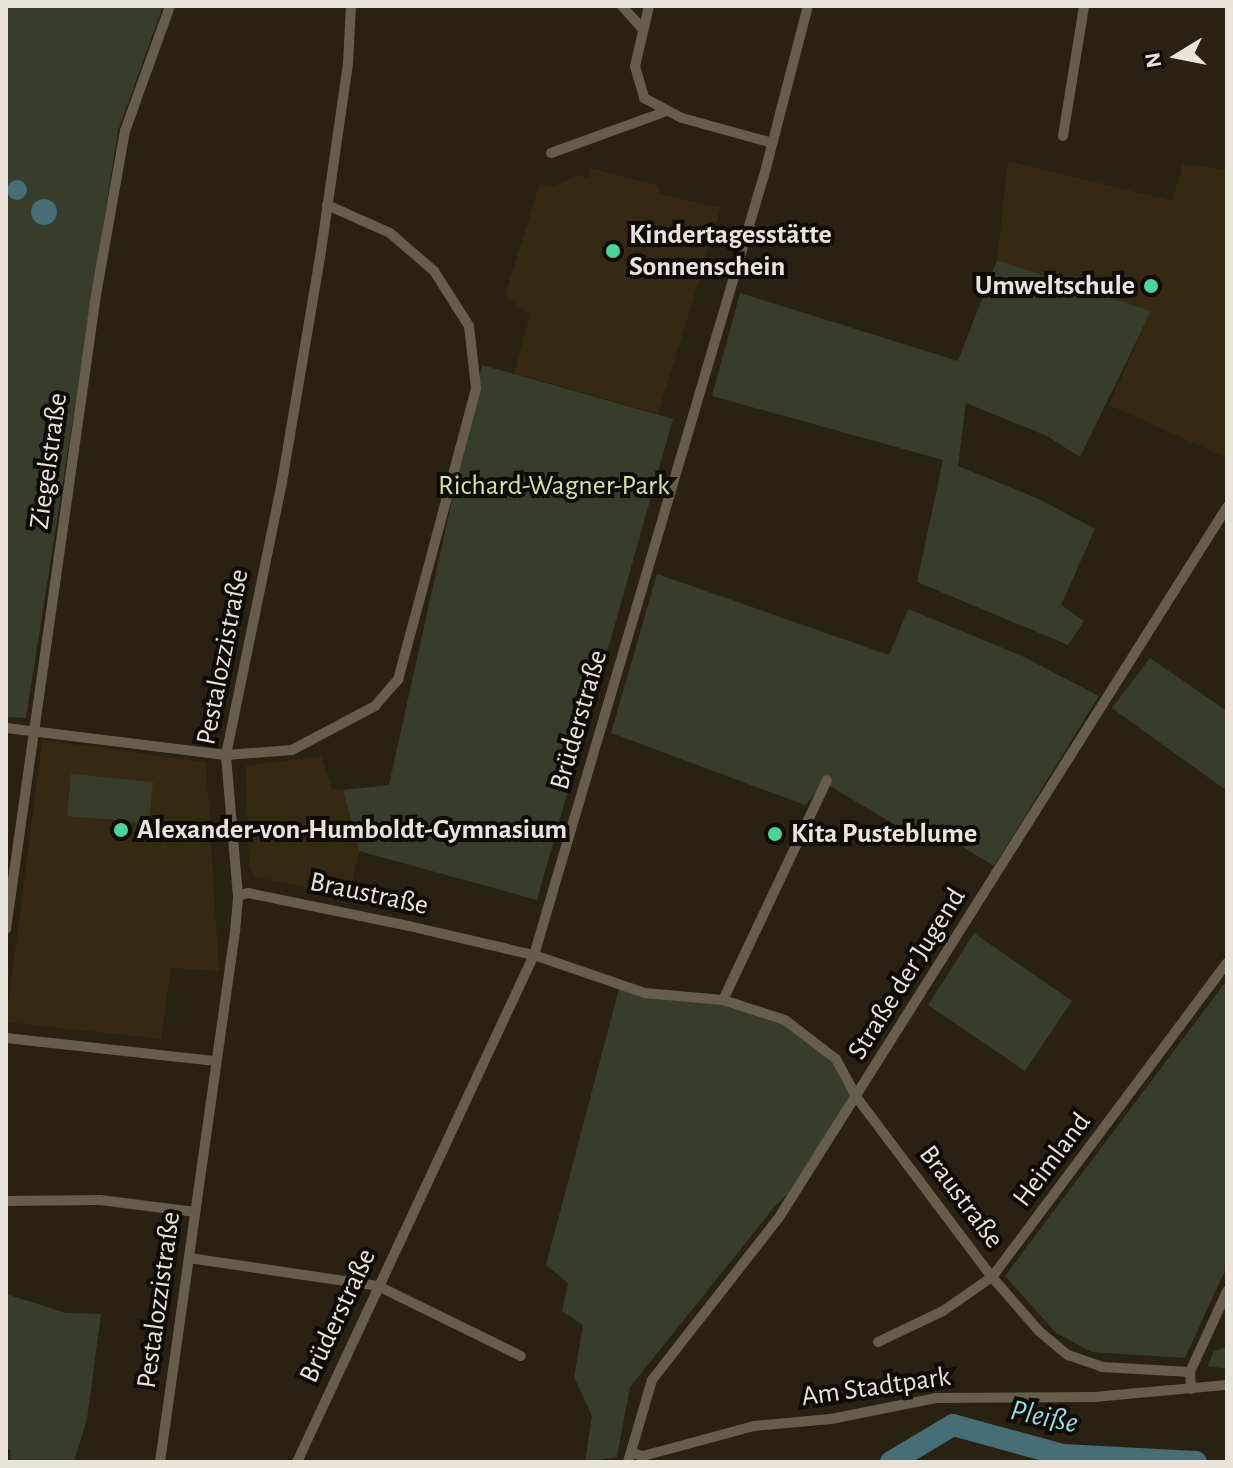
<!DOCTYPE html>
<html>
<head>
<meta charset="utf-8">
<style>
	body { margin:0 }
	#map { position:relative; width:1233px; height:1468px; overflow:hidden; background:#292112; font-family:"Alegreya Sans",sans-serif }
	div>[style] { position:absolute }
	.built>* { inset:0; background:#352914 }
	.green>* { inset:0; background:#373d2a }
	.water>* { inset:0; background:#476e74 }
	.round { border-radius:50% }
	.river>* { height:22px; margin:-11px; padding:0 11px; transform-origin:11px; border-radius:11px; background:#476e74 }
	.street>* { height:10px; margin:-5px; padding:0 5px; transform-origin:5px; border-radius:5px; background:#665d4c }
	.dots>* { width:22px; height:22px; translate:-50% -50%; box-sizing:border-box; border:4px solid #0f0b06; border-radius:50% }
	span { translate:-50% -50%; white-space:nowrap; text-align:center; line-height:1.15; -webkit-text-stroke:8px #0f0b06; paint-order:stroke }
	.poi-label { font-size:28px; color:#e9e4da; font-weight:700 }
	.left { translate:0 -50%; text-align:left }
	.right { translate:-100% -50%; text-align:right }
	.street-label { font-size:28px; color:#e9e4da }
	.park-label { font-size:28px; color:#d1e2aa }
	.water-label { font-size:30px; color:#93dee9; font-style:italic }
	.frame { position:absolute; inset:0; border:8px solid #e9e4da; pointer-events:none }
	.north { position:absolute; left:1137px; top:16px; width:80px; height:80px; -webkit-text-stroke:6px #0f0b06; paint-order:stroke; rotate:260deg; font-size:22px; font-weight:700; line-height:32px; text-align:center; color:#e9e4da }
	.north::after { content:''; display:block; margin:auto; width:28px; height:36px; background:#e9e4da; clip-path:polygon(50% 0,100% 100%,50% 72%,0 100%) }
</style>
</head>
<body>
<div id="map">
	<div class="built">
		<i style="clip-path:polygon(1008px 161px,1172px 201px,1183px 164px,1227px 170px,1227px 458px,1109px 405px,1151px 311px,997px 260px)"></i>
		<i style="clip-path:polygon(590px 168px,659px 186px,659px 194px,721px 208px,658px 414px,514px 373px,530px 315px,505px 295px,540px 183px,555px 186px,577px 175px,588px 178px)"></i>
		<i style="clip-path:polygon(42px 740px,206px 762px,219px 971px,171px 968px,161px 1039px,6px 1022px)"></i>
		<i style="clip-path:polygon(321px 756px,332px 789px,343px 790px,359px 851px,349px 896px,255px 877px,249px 868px,246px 766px)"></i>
	</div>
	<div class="green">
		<i style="clip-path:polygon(6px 6px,163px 6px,118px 131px,26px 718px,6px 717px)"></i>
		<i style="clip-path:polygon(997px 260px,1151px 311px,1080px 457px,1047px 436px,966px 403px,958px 466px,1039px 499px,1095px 529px,1061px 605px,1084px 621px,1068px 645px,917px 582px,943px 460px,712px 396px,740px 293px,958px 361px)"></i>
		<i style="clip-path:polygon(482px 365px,673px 419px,537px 900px,359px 851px,343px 790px,389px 785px)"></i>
		<i style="clip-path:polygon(657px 574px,889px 655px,908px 609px,1020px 655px,1099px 696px,994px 866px,937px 831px,927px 844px,825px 783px,805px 805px,611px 733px)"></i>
		<i style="clip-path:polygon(1150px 658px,1227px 711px,1227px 791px,1112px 708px)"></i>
		<i style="clip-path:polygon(71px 774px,153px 782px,149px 823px,67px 816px)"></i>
		<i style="clip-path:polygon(974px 933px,1072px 1001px,1025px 1071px,928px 1005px)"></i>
		<i style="clip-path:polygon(1227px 980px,1227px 1266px,1185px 1358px,1092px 1352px,1056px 1333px,1005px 1276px)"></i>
		<i style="clip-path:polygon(620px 985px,760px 1008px,836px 1059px,857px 1098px,806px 1177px,776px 1205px,630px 1387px,617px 1457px,585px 1462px,592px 1416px,574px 1377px,583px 1325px,562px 1311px,568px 1283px,546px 1265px)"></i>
		<i style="clip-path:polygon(6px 1294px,66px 1313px,101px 1314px,87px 1419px,74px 1462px,11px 1462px,10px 1449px,6px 1449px)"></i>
		<i style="clip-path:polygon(1227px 1346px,1227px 1369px,1208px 1366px,1213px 1352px)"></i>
	</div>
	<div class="water">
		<i class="round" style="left:7px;top:180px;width:20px;height:20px"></i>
		<i class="round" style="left:31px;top:199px;width:26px;height:26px"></i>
	</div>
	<div class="river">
		<i style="left:891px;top:1462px;width:72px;rotate:-30.8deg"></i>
		<i style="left:953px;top:1425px;width:114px;rotate:15.3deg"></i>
		<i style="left:1063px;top:1455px;width:133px;rotate:3deg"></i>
	</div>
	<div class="street">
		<i style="left:622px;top:6px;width:30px;rotate:48deg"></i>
		<i style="left:649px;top:6px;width:62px;rotate:103.1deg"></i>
		<i style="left:635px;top:66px;width:33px;rotate:74deg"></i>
		<i style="left:644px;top:98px;width:43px;rotate:27.8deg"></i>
		<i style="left:682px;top:118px;width:94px;rotate:15.4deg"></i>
		<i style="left:1063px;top:136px;width:132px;rotate:-80.8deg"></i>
		<i style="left:551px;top:153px;width:120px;rotate:-19.9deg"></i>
		<i style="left:6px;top:728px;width:222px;rotate:7deg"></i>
		<i style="left:226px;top:755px;width:66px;rotate:-4.3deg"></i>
		<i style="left:292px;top:750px;width:94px;rotate:-27.9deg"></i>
		<i style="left:375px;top:706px;width:35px;rotate:-49deg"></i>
		<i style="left:398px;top:680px;width:302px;rotate:-75deg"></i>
		<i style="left:476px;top:388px;width:62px;rotate:-96.4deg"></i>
		<i style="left:469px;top:326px;width:65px;rotate:-122.5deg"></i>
		<i style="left:434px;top:271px;width:58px;rotate:-139.2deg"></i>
		<i style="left:390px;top:233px;width:69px;rotate:-156deg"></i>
		<i style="left:238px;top:896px;width:10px;rotate:-17deg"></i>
		<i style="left:248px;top:893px;width:164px;rotate:11.6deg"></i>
		<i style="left:409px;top:926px;width:128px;rotate:13.1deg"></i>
		<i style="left:534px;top:955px;width:117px;rotate:18.9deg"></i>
		<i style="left:645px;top:993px;width:78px;rotate:5.1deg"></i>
		<i style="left:723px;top:1000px;width:65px;rotate:17.9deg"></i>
		<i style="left:785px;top:1020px;width:64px;rotate:37.4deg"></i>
		<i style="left:836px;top:1059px;width:44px;rotate:61.7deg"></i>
		<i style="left:857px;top:1098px;width:224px;rotate:53deg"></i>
		<i style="left:992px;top:1277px;width:72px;rotate:49deg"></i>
		<i style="left:1039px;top:1331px;width:38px;rotate:40deg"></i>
		<i style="left:1068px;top:1355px;width:36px;rotate:19deg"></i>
		<i style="left:1102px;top:1367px;width:88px;rotate:3.3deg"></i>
		<i style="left:6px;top:929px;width:640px;rotate:-81.92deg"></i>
		<i style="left:96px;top:295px;width:167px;rotate:-80deg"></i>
		<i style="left:125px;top:131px;width:133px;rotate:-70.2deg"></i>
		<i style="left:723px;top:1000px;width:243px;rotate:-64.7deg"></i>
		<i style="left:6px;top:1038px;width:211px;rotate:6.3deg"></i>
		<i style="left:6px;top:1201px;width:94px;rotate:-0.6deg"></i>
		<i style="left:100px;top:1200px;width:96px;rotate:7.2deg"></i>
		<i style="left:189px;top:1258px;width:191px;rotate:8.4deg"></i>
		<i style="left:378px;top:1286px;width:159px;rotate:26.1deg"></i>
		<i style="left:878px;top:1342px;width:72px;rotate:-25.5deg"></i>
		<i style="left:943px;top:1311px;width:60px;rotate:-34.8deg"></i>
		<i style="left:992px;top:1277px;width:392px;rotate:-53.2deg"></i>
		<i style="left:1191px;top:1389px;width:17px;rotate:-93deg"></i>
		<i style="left:1190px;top:1372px;width:89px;rotate:-65.4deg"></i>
		<i style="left:632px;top:1453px;width:11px;rotate:15deg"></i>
		<i style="left:643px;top:1456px;width:115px;rotate:-15.1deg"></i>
		<i style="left:754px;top:1426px;width:77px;rotate:-5.2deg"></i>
		<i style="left:831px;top:1419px;width:107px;rotate:-11.3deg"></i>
		<i style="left:936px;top:1398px;width:158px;rotate:-0.4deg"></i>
		<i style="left:1094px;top:1397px;width:134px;rotate:-5.2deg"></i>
		<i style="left:160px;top:1462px;width:535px;rotate:-81.95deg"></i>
		<i style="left:235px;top:932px;width:36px;rotate:-85deg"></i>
		<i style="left:238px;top:896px;width:142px;rotate:-94.9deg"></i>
		<i style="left:226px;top:755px;width:279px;rotate:-78.4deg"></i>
		<i style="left:282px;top:482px;width:234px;rotate:-80.4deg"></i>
		<i style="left:321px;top:251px;width:190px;rotate:-81.8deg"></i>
		<i style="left:348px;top:63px;width:57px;rotate:-87deg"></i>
		<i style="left:297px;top:1462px;width:560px;rotate:-64.95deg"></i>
		<i style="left:534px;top:955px;width:820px;rotate:-73.57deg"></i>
		<i style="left:766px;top:168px;width:167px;rotate:-75.5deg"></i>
		<i style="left:628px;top:1462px;width:85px;rotate:-73.7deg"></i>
		<i style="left:652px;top:1380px;width:204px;rotate:-52deg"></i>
		<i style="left:778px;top:1219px;width:842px;rotate:-57.76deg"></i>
	</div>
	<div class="dots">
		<i style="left:613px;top:251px;background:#4ad49c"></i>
		<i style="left:1151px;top:286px;background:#4ad49c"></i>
		<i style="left:121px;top:830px;background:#4ad49c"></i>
		<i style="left:775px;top:834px;background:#4ad49c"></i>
	</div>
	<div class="poi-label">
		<span class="left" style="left:629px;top:251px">Kindertagesstätte<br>Sonnenschein</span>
		<span class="right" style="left:1135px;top:286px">Umweltschule</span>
		<span class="left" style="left:137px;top:830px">Alexander-von-Humboldt-Gymnasium</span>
		<span class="left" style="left:791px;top:834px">Kita Pusteblume</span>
	</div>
	<div class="street-label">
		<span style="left:49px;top:461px;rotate:-82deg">Ziegelstraße</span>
		<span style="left:223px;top:657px;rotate:-79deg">Pestalozzistraße</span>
		<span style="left:579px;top:720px;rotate:-74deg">Brüderstraße</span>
		<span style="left:369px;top:894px;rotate:12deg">Braustraße</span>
		<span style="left:907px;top:974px;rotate:-58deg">Straße der Jugend</span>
		<span style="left:1052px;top:1160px;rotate:-53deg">Heimland</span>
		<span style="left:961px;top:1197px;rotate:53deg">Braustraße</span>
		<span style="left:159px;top:1300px;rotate:-82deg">Pestalozzistraße</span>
		<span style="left:338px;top:1316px;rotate:-65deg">Brüderstraße</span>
		<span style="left:876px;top:1387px;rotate:-8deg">Am Stadtpark</span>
	</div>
	<div class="park-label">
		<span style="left:554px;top:486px">Richard-Wagner-Park</span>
	</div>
	<div class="water-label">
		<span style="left:1044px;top:1417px;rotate:12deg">Pleiße</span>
	</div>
	<div class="frame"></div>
	<div class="north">N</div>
</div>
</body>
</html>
